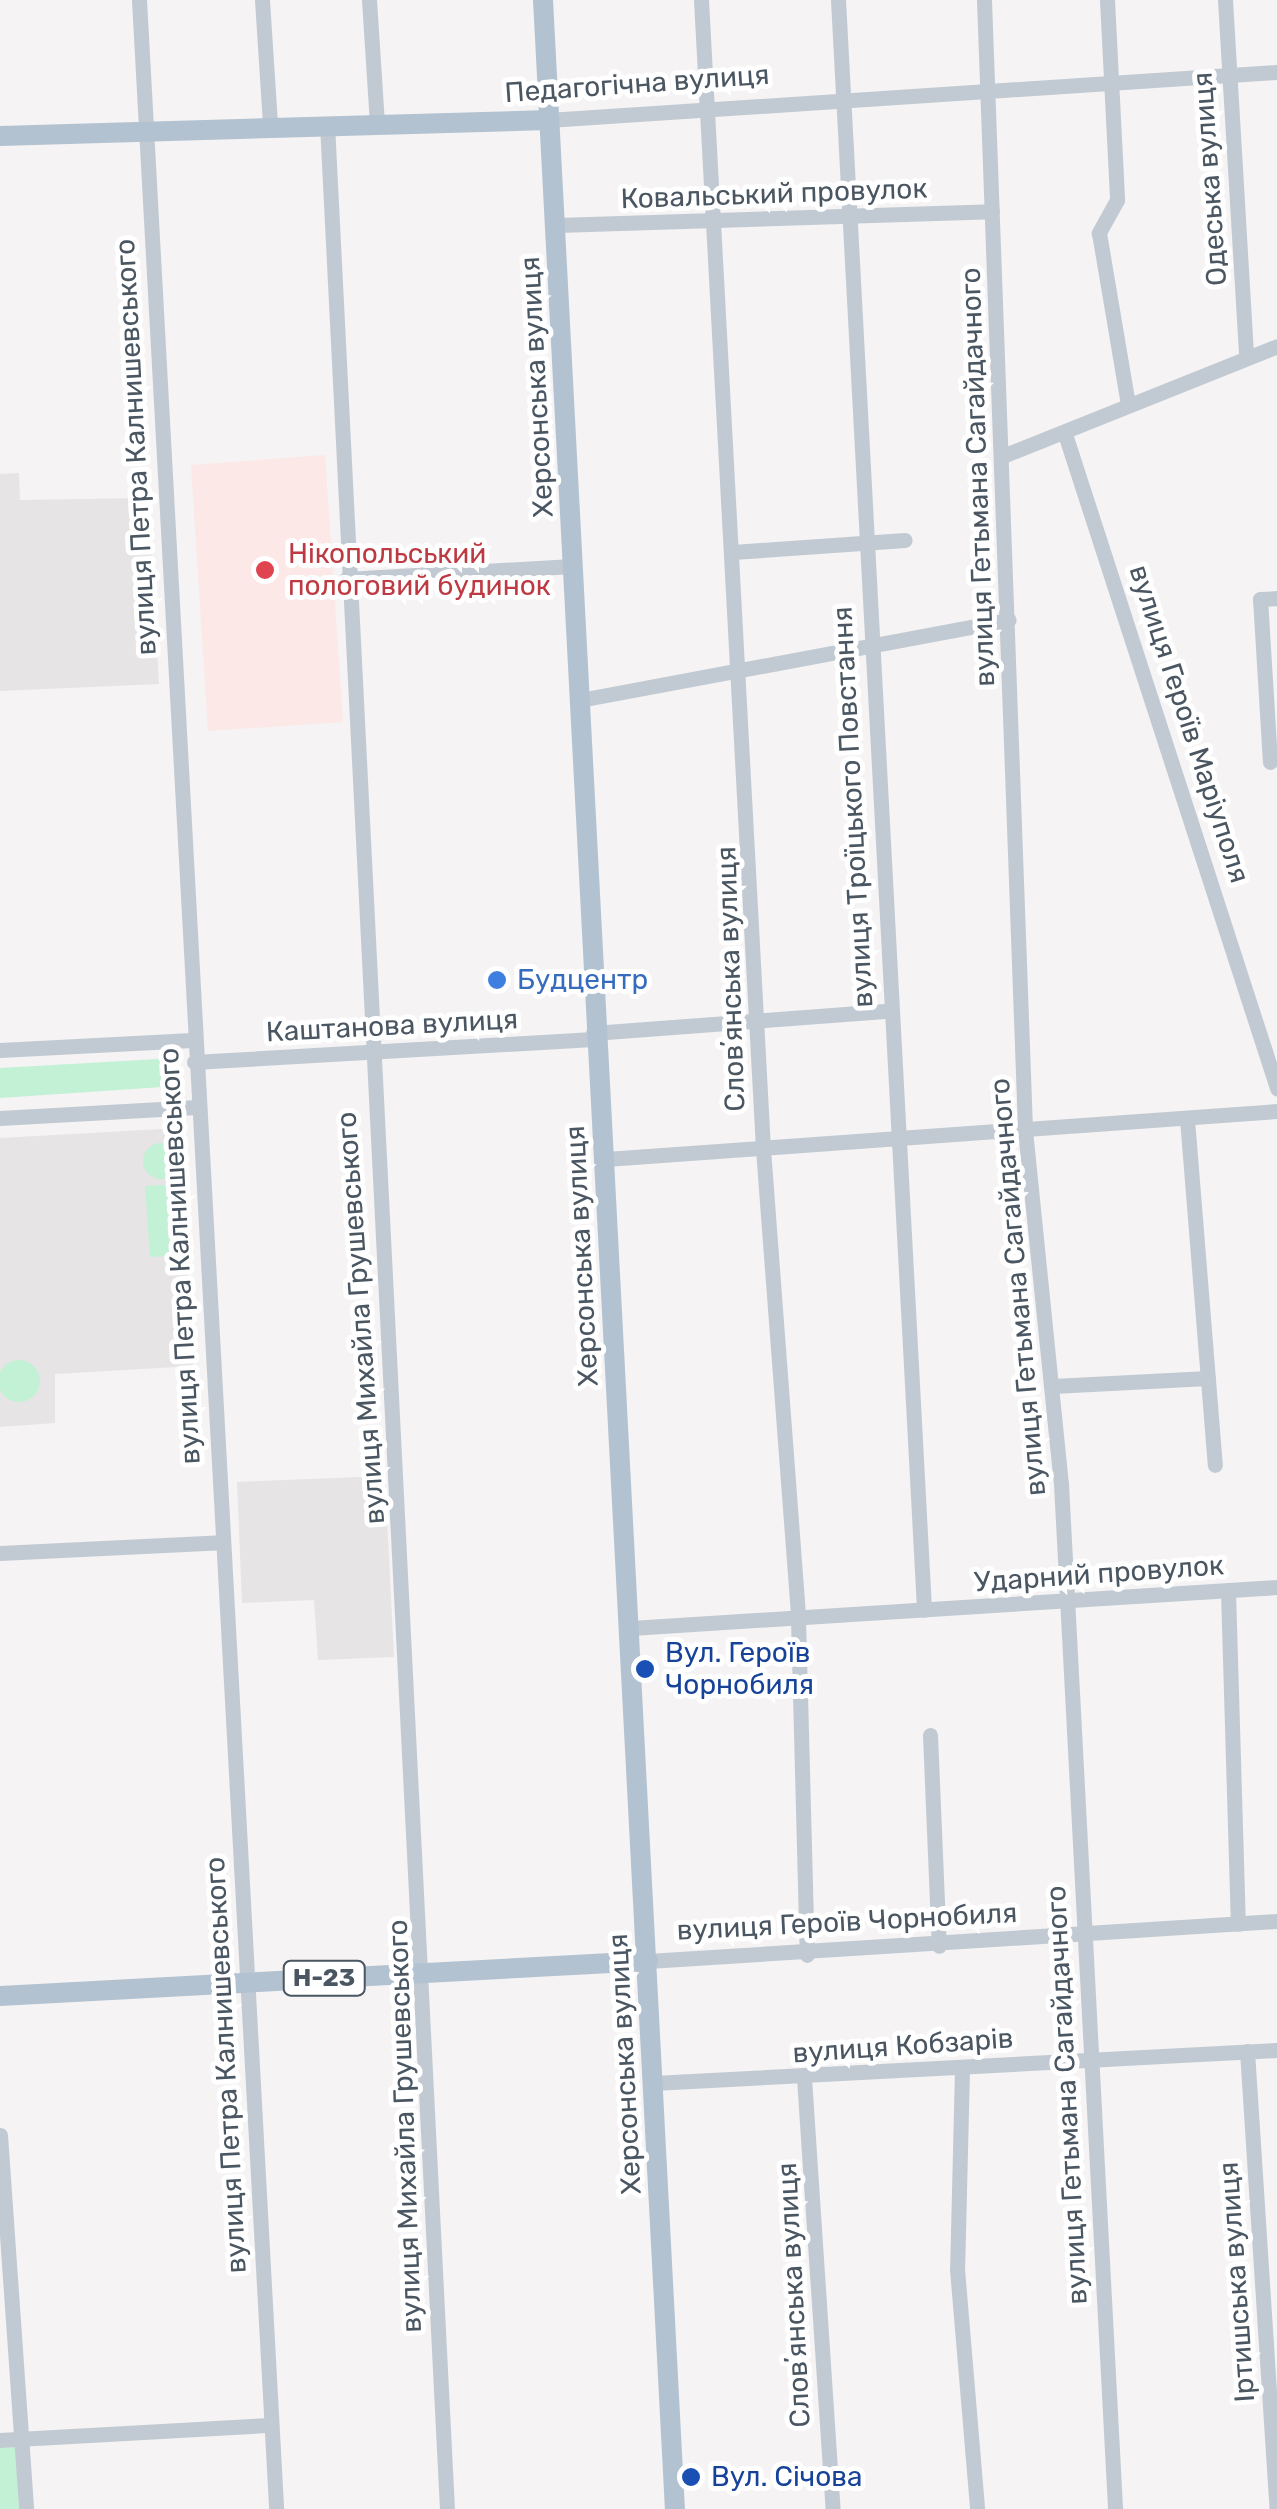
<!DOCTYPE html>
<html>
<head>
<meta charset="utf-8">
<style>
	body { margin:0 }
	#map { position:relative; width:1277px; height:2509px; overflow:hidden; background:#f5f3f3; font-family:Rubik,sans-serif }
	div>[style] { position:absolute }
	.education>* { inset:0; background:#e6e4e5 }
	.medical>* { inset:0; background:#fce8e6 }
	.green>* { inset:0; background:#c3f1d5 }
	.round { border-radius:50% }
	.minor>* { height:15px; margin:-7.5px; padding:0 7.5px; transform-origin:7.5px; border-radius:7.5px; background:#c1cad2 }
	.major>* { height:20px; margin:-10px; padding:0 10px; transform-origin:10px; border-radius:10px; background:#b3c2d1 }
	.dots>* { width:28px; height:28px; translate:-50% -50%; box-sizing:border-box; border:5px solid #fff; border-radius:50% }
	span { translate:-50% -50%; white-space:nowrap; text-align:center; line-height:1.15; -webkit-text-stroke:10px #fff; paint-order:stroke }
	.shield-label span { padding:2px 8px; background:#fff; border:2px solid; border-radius:8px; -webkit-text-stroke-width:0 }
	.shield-label { font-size:25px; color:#4a5661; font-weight:700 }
	.street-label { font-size:28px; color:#4a5661 }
	.health-label { font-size:28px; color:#be3a42 }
	.left { translate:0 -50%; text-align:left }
	.shop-label { font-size:28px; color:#366cbe }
	.transit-label { font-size:28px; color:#164399 }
</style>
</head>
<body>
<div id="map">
	<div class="education">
		<i style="clip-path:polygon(19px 473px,20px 500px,148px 498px,159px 684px,0 691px,0 474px)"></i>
		<i style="clip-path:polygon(180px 1128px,193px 1366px,55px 1374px,55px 1423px,0 1427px,0 1138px)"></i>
		<i style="clip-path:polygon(385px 1476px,394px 1657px,318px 1660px,314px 1600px,242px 1603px,237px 1482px)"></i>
	</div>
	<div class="medical">
		<i style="clip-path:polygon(325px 455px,343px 722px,208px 731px,191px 465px)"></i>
	</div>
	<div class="green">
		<i style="clip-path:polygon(176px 1058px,177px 1086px,0 1098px,0 1068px)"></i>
		<i class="round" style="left:143px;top:1143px;width:36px;height:36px"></i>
		<i style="clip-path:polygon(178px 1184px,183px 1255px,150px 1257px,145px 1186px)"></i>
		<i class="round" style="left:-2px;top:1360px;width:42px;height:42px"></i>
		<i style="clip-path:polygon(16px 2447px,19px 2509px,0 2509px,0 2448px)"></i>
	</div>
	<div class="minor">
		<i style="left:139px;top:0;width:2513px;rotate:86.87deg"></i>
		<i style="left:262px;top:0;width:125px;rotate:86.3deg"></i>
		<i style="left:369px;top:0;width:123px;rotate:86.3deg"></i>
		<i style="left:701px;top:0;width:1151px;rotate:86.91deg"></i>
		<i style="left:763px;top:1149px;width:470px;rotate:85.7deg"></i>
		<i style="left:798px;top:1618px;width:337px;rotate:88.5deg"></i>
		<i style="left:838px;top:0;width:1612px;rotate:86.94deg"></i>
		<i style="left:984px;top:0;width:1131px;rotate:87.92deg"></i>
		<i style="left:1025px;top:1130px;width:356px;rotate:84.2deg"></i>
		<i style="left:1061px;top:1484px;width:1026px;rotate:86.98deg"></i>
		<i style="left:1107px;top:0;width:200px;rotate:87.1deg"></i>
		<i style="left:1117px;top:200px;width:38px;rotate:119deg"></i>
		<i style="left:1099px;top:233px;width:174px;rotate:80.4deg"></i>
		<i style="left:1225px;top:0;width:356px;rotate:86.6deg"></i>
		<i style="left:548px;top:120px;width:731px;rotate:-3.77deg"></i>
		<i style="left:327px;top:124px;width:2388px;rotate:87.12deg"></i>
		<i style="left:557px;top:225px;width:435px;rotate:-1.8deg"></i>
		<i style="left:1065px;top:434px;width:688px;rotate:72.04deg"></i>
		<i style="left:1005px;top:455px;width:293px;rotate:-21.8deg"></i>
		<i style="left:733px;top:552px;width:172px;rotate:-4deg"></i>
		<i style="left:346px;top:579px;width:227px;rotate:-3.3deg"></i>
		<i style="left:580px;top:700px;width:436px;rotate:-10.6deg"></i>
		<i style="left:1270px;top:762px;width:163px;rotate:-93.5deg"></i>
		<i style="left:1260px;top:599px;width:17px;rotate:-3deg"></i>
		<i style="left:593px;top:1033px;width:296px;rotate:-4.3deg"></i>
		<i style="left:0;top:1050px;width:192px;rotate:-3deg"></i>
		<i style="left:194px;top:1062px;width:400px;rotate:-3.3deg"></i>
		<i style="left:0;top:1118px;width:197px;rotate:-3.2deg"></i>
		<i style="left:1187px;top:1119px;width:347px;rotate:85.4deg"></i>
		<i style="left:606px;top:1159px;width:673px;rotate:-4.09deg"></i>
		<i style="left:1053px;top:1386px;width:155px;rotate:-3deg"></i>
		<i style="left:0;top:1553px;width:221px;rotate:-2.8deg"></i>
		<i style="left:1228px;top:1591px;width:333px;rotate:88.3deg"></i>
		<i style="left:631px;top:1628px;width:647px;rotate:-3.63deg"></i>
		<i style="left:930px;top:1735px;width:211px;rotate:87.6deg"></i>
		<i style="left:648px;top:1961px;width:630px;rotate:-3.64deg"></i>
		<i style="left:1247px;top:2051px;width:459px;rotate:86.3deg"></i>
		<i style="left:962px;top:2069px;width:200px;rotate:91.4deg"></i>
		<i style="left:957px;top:2269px;width:241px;rotate:85.2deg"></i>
		<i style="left:804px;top:2078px;width:432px;rotate:86.2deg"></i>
		<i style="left:653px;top:2083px;width:625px;rotate:-3.03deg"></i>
		<i style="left:0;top:2135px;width:375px;rotate:86deg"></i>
		<i style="left:0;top:2440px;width:271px;rotate:-3.2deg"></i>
	</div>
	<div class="major">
		<i style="left:543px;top:0;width:2512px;rotate:86.99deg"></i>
		<i style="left:0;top:136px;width:548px;rotate:-1.67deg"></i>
		<i style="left:0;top:1996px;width:649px;rotate:-3.09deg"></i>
	</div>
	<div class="dots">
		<i style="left:265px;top:570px;background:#e0444e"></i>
		<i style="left:497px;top:980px;background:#3f7fe0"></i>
		<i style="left:645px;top:1669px;background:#1a4fb4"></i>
		<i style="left:691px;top:2477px;background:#1a4fb4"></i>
	</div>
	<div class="shield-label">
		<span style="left:324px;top:1978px">Н-23</span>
	</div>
	<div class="street-label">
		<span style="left:637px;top:84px;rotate:-4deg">Педагогічна вулиця</span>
		<span style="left:1210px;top:179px;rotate:-94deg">Одеська вулиця</span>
		<span style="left:774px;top:194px;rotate:-2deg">Ковальський провулок</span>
		<span style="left:537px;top:387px;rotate:-93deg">Херсонська вулиця</span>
		<span style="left:136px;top:447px;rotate:-93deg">вулиця Петра Калнишевського</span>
		<span style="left:978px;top:477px;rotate:-92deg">вулиця Гетьмана Сагайдачного</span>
		<span style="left:1189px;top:724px;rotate:72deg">вулиця Героїв Маріуполя</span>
		<span style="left:853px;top:807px;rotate:-93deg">вулиця Троїцького Повстання</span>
		<span style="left:731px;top:979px;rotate:-92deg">Словʼянська вулиця</span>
		<span style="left:392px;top:1026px;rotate:-3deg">Каштанова вулиця</span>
		<span style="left:180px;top:1256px;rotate:-93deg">вулиця Петра Калнишевського</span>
		<span style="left:582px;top:1256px;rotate:-93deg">Херсонська вулиця</span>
		<span style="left:1018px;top:1287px;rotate:-95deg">вулиця Гетьмана Сагайдачного</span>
		<span style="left:361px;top:1318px;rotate:-94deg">вулиця Михайла Грушевського</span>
		<span style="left:1099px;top:1574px;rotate:-4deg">Ударний провулок</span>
		<span style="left:847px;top:1922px;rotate:-3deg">вулиця Героїв Чорнобиля</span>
		<span style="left:903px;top:2046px;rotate:-4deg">вулиця Кобзарів</span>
		<span style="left:625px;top:2064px;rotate:-93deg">Херсонська вулиця</span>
		<span style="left:226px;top:2065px;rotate:-93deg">вулиця Петра Калнишевського</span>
		<span style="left:1067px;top:2095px;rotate:-93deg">вулиця Гетьмана Сагайдачного</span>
		<span style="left:405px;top:2126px;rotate:-92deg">вулиця Михайла Грушевського</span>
		<span style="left:1237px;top:2282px;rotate:-94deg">Іртишська вулиця</span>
		<span style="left:794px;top:2295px;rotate:-93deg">Словʼянська вулиця</span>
	</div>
	<div class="health-label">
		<span class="left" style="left:288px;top:570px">Нікопольський<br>пологовий будинок</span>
	</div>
	<div class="shop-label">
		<span class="left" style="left:517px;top:980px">Будцентр</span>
	</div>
	<div class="transit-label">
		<span class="left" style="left:665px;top:1669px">Вул. Героїв<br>Чорнобиля</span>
		<span class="left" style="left:711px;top:2477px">Вул. Січова</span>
	</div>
</div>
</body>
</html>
